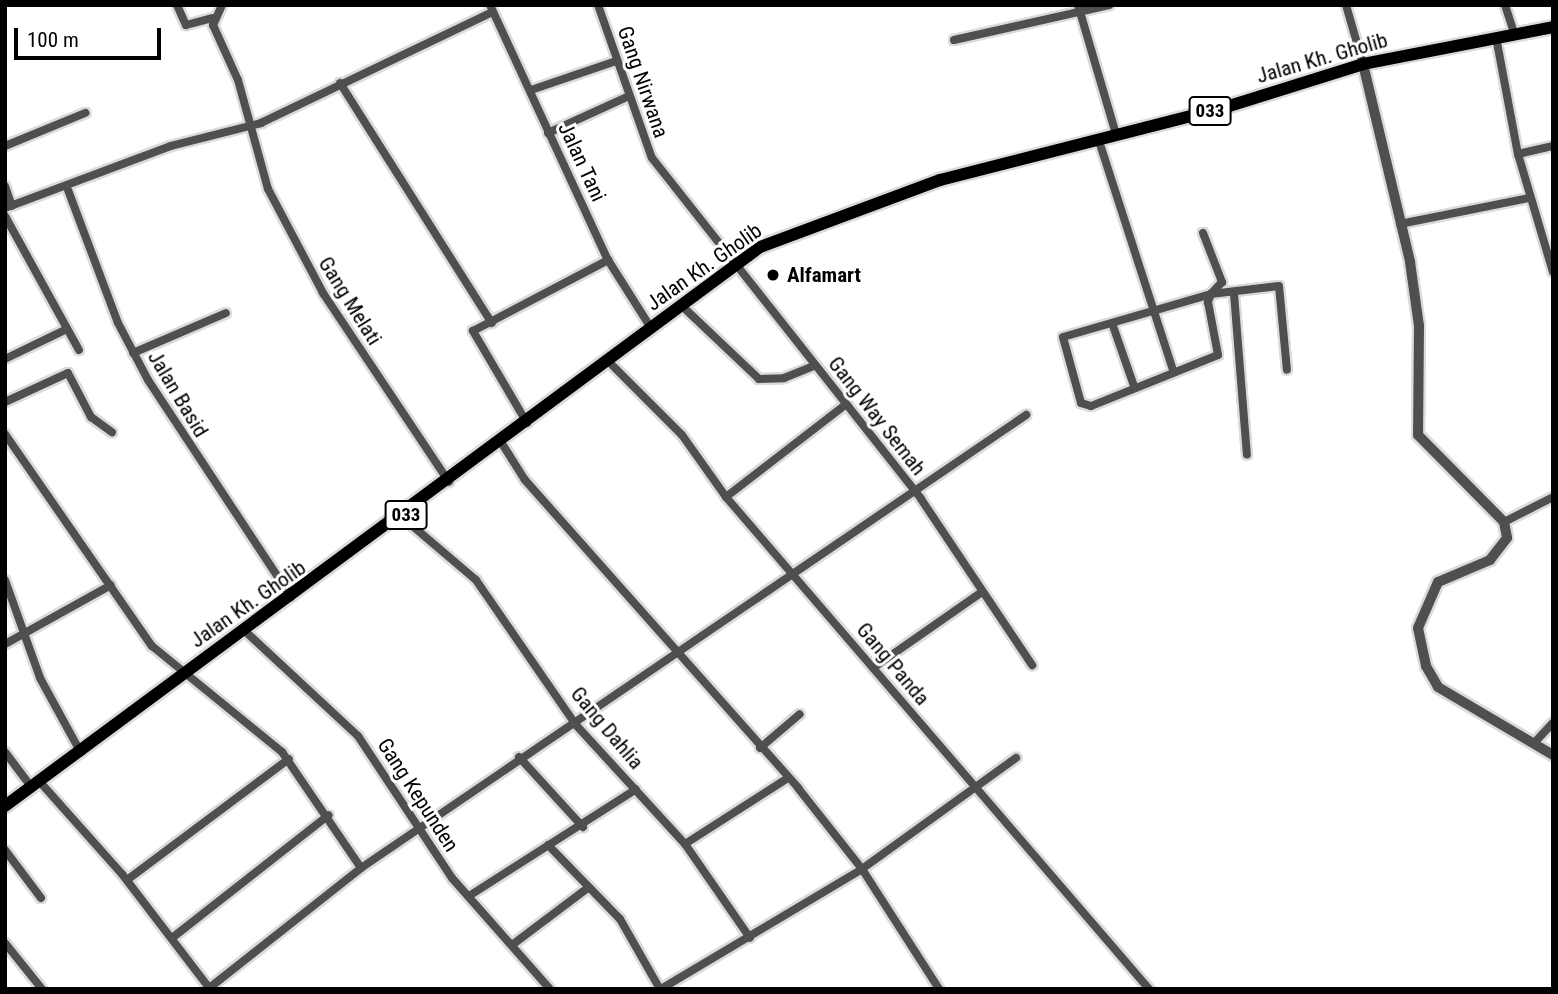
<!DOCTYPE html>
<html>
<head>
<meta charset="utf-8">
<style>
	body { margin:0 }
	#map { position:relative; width:1558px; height:994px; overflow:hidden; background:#fff; font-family:"Roboto Condensed",sans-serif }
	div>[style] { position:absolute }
	.roads { filter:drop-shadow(2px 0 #dbdbdb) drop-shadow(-2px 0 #dbdbdb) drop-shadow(0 2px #dbdbdb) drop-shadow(0 -2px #dbdbdb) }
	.minor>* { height:8px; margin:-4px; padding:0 4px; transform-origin:4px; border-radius:4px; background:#4f4f4f }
	.tertiary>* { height:10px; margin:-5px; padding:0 5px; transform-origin:5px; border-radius:5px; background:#4f4f4f }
	.primary>* { height:12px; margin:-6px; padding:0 6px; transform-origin:6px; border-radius:6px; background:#000 }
	.dots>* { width:19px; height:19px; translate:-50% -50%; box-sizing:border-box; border:4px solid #fff; border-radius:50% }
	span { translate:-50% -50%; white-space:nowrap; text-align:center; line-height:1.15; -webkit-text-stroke:6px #fff; paint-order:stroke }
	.shield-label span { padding:2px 5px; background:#fff; border:2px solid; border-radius:5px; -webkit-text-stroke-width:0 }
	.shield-label { font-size:19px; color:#000; font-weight:700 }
	.street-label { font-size:21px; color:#000 }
	.poi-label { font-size:21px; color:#000; font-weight:700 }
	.left { translate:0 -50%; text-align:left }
	.frame { position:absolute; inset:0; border:7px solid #000; pointer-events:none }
	.scale { position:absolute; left:14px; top:28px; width:147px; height:32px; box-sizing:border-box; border:4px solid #000; border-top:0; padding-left:9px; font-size:21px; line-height:24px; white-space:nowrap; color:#000; -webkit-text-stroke:5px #fff; paint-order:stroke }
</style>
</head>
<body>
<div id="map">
	<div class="roads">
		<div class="minor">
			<i style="left:177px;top:5px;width:22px;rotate:66deg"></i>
			<i style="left:186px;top:25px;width:27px;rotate:-15deg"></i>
			<i style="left:222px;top:5px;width:22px;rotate:114deg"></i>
			<i style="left:213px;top:25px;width:60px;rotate:65.6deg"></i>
			<i style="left:238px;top:80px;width:113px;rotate:74.6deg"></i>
			<i style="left:268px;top:189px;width:118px;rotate:62.1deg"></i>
			<i style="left:323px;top:293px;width:227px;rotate:56.3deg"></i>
			<i style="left:490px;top:5px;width:281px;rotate:65.2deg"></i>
			<i style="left:608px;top:260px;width:80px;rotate:57.7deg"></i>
			<i style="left:598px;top:5px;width:162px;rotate:70.6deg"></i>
			<i style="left:652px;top:158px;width:434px;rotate:51.7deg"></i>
			<i style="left:921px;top:499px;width:200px;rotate:56.2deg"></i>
			<i style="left:1078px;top:5px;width:134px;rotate:73.6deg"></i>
			<i style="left:1346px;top:5px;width:61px;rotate:73.9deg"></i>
			<i style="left:1505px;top:5px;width:28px;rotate:72deg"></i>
			<i style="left:1496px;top:37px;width:119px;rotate:79.4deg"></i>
			<i style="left:1518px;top:154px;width:123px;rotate:73.5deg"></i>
			<i style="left:954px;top:40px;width:159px;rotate:-12.7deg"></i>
			<i style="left:340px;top:83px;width:284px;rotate:57.7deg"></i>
			<i style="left:531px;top:90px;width:90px;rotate:-18.8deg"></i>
			<i style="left:548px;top:133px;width:87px;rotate:-24.5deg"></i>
			<i style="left:1099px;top:141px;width:241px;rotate:72.1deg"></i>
			<i style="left:5px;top:146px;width:87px;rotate:-22.4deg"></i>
			<i style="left:1518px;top:154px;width:36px;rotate:-13deg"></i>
			<i style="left:5px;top:186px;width:21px;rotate:71deg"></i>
			<i style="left:68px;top:190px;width:142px;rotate:69.4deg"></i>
			<i style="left:118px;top:323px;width:64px;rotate:62.2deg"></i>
			<i style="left:148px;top:380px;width:260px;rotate:56.6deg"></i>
			<i style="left:5px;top:208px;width:177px;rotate:-20.5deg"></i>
			<i style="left:171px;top:146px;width:93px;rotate:-14.3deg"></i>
			<i style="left:261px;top:123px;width:257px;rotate:-25.6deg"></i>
			<i style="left:5px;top:216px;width:153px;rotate:61.1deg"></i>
			<i style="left:1400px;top:224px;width:132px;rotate:-11.4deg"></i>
			<i style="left:1203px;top:233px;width:53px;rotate:68.8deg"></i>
			<i style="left:1222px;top:282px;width:16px;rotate:133deg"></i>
			<i style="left:1211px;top:294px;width:9px;rotate:111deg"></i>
			<i style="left:1208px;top:302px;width:54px;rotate:79.3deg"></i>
			<i style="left:1218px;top:355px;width:137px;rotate:158.1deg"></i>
			<i style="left:1091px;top:406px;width:10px;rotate:-163deg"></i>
			<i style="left:1081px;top:403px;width:68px;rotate:-105.3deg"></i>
			<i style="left:1063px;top:337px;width:154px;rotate:-16.2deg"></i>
			<i style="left:1211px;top:294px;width:68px;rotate:-6.7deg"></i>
			<i style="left:1279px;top:286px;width:84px;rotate:84.6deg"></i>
			<i style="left:1234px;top:294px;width:161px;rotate:85.4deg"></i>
			<i style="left:682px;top:306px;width:106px;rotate:43.5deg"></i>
			<i style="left:759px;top:379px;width:25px;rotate:-2deg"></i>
			<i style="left:784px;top:378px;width:32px;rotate:-22deg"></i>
			<i style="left:1112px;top:323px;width:67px;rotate:70.8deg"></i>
			<i style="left:133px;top:353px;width:101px;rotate:-23.3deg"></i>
			<i style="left:5px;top:359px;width:69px;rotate:-25.8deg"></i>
			<i style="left:609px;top:362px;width:103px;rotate:45deg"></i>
			<i style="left:682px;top:435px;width:76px;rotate:54.6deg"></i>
			<i style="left:726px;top:497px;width:649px;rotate:49.31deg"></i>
			<i style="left:5px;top:402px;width:69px;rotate:-24.7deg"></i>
			<i style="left:68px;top:373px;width:50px;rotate:62.4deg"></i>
			<i style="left:91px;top:417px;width:26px;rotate:36deg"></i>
			<i style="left:527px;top:423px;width:107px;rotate:-120.4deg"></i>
			<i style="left:473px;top:331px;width:153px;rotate:-27.7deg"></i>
			<i style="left:5px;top:434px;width:258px;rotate:55.3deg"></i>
			<i style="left:152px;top:646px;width:168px;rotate:39.2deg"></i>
			<i style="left:282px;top:752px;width:140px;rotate:55.7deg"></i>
			<i style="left:501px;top:442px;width:45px;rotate:57.7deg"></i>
			<i style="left:525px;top:480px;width:412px;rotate:48.4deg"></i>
			<i style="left:798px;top:788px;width:103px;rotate:51.7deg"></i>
			<i style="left:862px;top:869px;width:143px;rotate:57.3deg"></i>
			<i style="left:726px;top:497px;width:150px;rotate:-37.7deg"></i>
			<i style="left:402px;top:517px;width:97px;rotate:40.4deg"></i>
			<i style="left:476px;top:580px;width:176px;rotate:55.4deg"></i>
			<i style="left:576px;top:725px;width:161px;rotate:47.5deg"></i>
			<i style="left:685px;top:844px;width:114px;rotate:55.3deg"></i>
			<i style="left:1504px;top:522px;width:55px;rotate:-27deg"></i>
			<i style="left:5px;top:580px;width:104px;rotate:70.3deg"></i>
			<i style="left:40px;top:678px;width:85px;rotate:61.3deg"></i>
			<i style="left:246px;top:632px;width:153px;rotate:42.9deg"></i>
			<i style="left:358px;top:736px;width:170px;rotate:56.5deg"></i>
			<i style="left:452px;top:878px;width:148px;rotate:48.6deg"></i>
			<i style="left:5px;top:644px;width:121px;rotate:-29.1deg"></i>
			<i style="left:873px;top:668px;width:133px;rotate:-34.9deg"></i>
			<i style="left:1535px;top:742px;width:26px;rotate:-47deg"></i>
			<i style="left:760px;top:748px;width:52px;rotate:-40.4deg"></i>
			<i style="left:5px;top:752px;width:36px;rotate:53deg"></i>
			<i style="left:519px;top:757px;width:95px;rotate:47.6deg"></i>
			<i style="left:40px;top:782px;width:123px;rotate:48.3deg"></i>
			<i style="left:122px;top:874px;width:145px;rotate:52.6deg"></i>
			<i style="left:685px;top:844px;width:122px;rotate:-32.7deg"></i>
			<i style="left:548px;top:845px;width:103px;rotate:45.8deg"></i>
			<i style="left:620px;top:919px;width:81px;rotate:60.3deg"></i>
			<i style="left:5px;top:850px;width:60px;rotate:53.1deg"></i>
			<i style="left:127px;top:880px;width:202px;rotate:-36.8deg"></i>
			<i style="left:469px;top:896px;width:198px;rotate:-32.6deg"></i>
			<i style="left:172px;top:938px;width:199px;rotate:-38.1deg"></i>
			<i style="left:5px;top:943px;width:59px;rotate:51.2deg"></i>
			<i style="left:512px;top:945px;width:96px;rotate:-37deg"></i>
			<i style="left:208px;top:989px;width:195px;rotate:-38.3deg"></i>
			<i style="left:361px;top:868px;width:805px;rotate:-34.26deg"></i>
			<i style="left:661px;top:989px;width:234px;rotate:-30.8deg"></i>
			<i style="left:862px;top:869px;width:190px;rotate:-35.8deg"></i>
		</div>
		<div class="tertiary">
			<i style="left:1363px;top:64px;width:204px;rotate:76.6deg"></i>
			<i style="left:1410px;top:262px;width:65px;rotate:82deg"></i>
			<i style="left:1419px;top:326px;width:109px;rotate:90.5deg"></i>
			<i style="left:1418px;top:435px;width:122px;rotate:45.3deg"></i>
			<i style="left:1504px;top:522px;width:16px;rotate:79deg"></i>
			<i style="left:1507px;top:538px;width:28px;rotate:128deg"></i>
			<i style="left:1490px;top:560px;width:56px;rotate:157.1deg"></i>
			<i style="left:1438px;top:582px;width:50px;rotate:113.5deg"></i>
			<i style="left:1418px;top:628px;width:39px;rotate:78deg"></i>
			<i style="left:1426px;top:666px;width:24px;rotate:60deg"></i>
			<i style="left:1438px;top:687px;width:134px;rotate:30.6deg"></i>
		</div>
		<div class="primary">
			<i style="left:5px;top:806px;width:939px;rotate:-36.52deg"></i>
			<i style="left:760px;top:247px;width:192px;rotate:-20.4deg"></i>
			<i style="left:940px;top:180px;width:292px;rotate:-14.3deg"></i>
			<i style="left:1223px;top:108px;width:147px;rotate:-17.4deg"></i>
			<i style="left:1363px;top:64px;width:194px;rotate:-11deg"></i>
		</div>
	</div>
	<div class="dots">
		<i style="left:773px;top:275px;background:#000"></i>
	</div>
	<div class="shield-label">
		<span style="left:1210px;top:111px">033</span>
		<span style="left:406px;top:515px">033</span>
	</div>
	<div class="street-label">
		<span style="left:1322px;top:58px;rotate:-16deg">Jalan Kh. Gholib</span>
		<span style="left:643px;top:82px;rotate:71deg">Gang Nirwana</span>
		<span style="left:582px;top:162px;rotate:65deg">Jalan Tani</span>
		<span style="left:704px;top:267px;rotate:-35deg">Jalan Kh. Gholib</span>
		<span style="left:350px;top:301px;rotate:58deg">Gang Melati</span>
		<span style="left:178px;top:394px;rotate:59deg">Jalan Basid</span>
		<span style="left:877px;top:416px;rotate:52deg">Gang Way Semah</span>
		<span style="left:248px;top:604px;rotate:-35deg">Jalan Kh. Gholib</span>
		<span style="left:893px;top:664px;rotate:50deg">Gang Panda</span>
		<span style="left:607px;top:728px;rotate:50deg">Gang Dahlia</span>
		<span style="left:418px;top:795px;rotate:57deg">Gang Kepunden</span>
	</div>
	<div class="poi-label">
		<span class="left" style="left:787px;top:275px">Alfamart</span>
	</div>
	<div class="frame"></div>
	<div class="scale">100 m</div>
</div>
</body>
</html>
